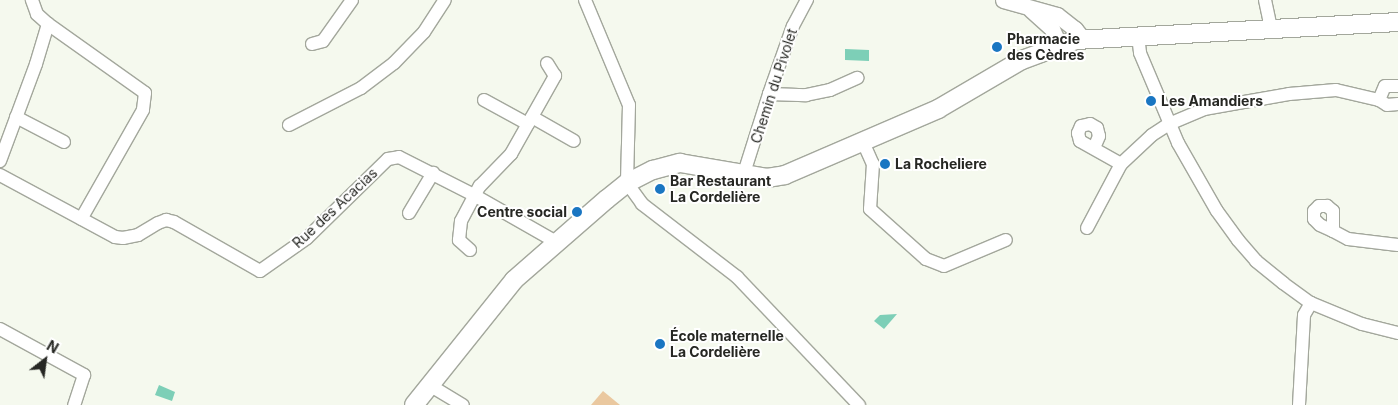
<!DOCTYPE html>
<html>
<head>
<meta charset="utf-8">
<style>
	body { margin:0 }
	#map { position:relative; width:1398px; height:405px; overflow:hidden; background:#f5f9ee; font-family:Inter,sans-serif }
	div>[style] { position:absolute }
	.green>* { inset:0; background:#eac89f }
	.water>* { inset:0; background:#7dcfb7 }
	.roads { filter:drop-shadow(1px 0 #a3a79c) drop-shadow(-1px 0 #a3a79c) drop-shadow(0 1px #a3a79c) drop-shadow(0 -1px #a3a79c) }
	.minor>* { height:12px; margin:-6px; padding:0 6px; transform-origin:6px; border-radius:6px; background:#fff }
	.tertiary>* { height:15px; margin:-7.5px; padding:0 7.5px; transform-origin:7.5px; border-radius:7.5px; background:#fff }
	.secondary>* { height:18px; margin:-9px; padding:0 9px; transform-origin:9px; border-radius:9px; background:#fff }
	.dots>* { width:14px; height:14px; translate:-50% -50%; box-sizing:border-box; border:2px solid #fff; border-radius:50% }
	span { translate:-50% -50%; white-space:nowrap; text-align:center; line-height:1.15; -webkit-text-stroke:4px #fff; paint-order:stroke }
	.poi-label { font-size:14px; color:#262723; font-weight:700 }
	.left { translate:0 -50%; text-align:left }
	.right { translate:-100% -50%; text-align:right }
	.street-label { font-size:14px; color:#262723 }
	.north { position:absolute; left:20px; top:335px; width:50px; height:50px; -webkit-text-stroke:4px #fff; paint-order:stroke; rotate:30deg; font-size:14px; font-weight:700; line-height:20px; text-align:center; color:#262723 }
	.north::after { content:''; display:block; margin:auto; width:18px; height:22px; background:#262723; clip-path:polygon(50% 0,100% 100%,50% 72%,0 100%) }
</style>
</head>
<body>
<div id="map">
	<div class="green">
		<i style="clip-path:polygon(603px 391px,620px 405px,591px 405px)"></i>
	</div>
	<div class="water">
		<i style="clip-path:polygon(845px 49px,869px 50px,869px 61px,845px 60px)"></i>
		<i style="clip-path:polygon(897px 314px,884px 329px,874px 321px,880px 315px)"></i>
		<i style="clip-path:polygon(159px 385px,175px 392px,172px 401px,155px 395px)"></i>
	</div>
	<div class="roads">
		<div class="minor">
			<i style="left:585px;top:0;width:114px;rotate:67.3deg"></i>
			<i style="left:629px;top:105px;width:78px;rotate:91.5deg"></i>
			<i style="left:627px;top:183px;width:26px;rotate:54deg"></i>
			<i style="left:642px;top:204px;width:120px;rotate:37.5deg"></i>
			<i style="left:737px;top:277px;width:177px;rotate:46.4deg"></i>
			<i style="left:1265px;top:0;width:30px;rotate:78deg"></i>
			<i style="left:48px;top:24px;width:119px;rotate:35.4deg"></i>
			<i style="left:145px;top:93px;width:17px;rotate:97deg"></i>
			<i style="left:143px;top:110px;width:125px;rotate:119.6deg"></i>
			<i style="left:1138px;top:36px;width:17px;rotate:83deg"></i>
			<i style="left:1140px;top:53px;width:98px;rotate:67.1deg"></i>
			<i style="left:1178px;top:143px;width:78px;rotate:60.2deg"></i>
			<i style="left:1217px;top:211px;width:36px;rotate:54deg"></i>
			<i style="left:1238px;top:240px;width:28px;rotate:49deg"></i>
			<i style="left:1256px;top:261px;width:35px;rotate:39deg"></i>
			<i style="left:1283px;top:283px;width:34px;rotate:36deg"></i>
			<i style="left:1311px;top:303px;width:55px;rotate:22.4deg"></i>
			<i style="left:1362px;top:324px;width:37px;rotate:14deg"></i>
			<i style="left:312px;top:44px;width:11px;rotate:-15deg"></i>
			<i style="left:323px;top:41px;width:50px;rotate:-54.7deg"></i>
			<i style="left:769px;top:94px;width:37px;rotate:2deg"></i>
			<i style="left:806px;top:95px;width:25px;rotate:-12deg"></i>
			<i style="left:830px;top:90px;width:30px;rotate:-24deg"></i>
			<i style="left:484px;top:100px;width:50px;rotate:28.6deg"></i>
			<i style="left:1379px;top:100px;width:15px;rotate:-67deg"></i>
			<i style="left:1385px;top:86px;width:13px"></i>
			<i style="left:16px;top:117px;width:54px;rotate:27.5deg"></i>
			<i style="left:532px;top:117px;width:48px;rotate:29.7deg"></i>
			<i style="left:289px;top:125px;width:81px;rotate:-27.2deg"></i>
			<i style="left:361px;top:88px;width:41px;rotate:-37.1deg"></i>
			<i style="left:394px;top:63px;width:43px;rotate:-45.9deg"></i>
			<i style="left:424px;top:32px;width:38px;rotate:-57deg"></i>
			<i style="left:863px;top:142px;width:24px;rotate:66deg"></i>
			<i style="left:873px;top:164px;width:45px;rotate:93.8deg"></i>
			<i style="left:870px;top:209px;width:75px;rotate:41.8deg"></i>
			<i style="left:926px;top:259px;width:19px;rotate:21deg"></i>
			<i style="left:944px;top:266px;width:67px;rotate:-22.8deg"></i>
			<i style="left:1094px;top:148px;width:13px;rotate:-67deg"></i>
			<i style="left:1099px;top:136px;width:8px;rotate:-104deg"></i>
			<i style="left:1097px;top:128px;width:8px;rotate:-150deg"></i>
			<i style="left:1090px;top:124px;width:9px;rotate:167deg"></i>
			<i style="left:1081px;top:126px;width:8px;rotate:113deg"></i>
			<i style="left:1078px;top:133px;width:8px;rotate:76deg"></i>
			<i style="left:1080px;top:141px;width:47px;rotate:29.3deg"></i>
			<i style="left:0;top:161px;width:103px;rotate:-69.6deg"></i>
			<i style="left:36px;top:64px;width:42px;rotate:-73.3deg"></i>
			<i style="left:48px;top:24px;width:15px;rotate:-138deg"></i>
			<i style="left:37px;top:14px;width:15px;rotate:-110deg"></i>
			<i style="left:744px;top:173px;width:83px;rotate:-72.4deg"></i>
			<i style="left:769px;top:94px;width:72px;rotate:-70.6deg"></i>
			<i style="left:793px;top:26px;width:30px;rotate:-62deg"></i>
			<i style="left:0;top:175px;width:131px;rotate:28.3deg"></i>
			<i style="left:115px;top:237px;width:8px;rotate:7deg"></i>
			<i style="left:123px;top:238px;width:15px;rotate:-11deg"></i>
			<i style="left:138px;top:235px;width:23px;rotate:-31deg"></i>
			<i style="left:158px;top:223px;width:9px;rotate:-21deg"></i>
			<i style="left:166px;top:220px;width:8px;rotate:14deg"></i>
			<i style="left:174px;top:222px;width:99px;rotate:29.7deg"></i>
			<i style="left:260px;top:271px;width:57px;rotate:-35.1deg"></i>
			<i style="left:307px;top:238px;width:113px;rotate:-44.3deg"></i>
			<i style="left:388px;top:159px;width:11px;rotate:-10deg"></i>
			<i style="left:399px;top:157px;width:82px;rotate:26.9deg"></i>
			<i style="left:472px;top:194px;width:97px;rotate:29.7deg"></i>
			<i style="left:409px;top:213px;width:47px;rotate:-59deg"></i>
			<i style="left:1087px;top:228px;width:72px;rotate:-62deg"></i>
			<i style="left:1121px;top:164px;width:42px;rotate:-43.1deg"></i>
			<i style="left:1152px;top:135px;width:20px;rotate:-33deg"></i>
			<i style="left:1169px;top:124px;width:38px;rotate:-23deg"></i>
			<i style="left:1204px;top:109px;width:86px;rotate:-10deg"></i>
			<i style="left:1289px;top:94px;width:47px;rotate:-4.9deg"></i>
			<i style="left:1336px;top:90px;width:44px;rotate:13.1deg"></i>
			<i style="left:1379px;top:100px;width:9px;rotate:32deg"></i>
			<i style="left:1387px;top:105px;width:11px;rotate:-5deg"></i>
			<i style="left:1333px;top:231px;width:20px;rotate:-90deg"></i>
			<i style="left:1333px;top:211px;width:8px;rotate:-140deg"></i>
			<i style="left:1327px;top:206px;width:8px;rotate:180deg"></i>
			<i style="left:1319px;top:206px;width:7px;rotate:135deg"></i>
			<i style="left:1314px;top:211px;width:8px;rotate:90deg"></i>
			<i style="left:1314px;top:219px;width:8px;rotate:45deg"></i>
			<i style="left:1320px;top:225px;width:14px;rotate:25deg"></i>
			<i style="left:1333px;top:231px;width:17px;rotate:28deg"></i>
			<i style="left:1348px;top:239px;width:50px;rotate:6.8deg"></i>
			<i style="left:470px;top:250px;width:15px;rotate:-138deg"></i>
			<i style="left:459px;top:240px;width:19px;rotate:-84deg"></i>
			<i style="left:461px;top:221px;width:40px;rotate:-62deg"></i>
			<i style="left:480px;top:186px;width:45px;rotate:-45.9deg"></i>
			<i style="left:511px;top:154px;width:90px;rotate:-60.6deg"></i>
			<i style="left:555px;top:76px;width:15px;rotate:-122deg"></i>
			<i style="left:0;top:329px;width:96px;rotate:28.7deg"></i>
			<i style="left:84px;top:375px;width:32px;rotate:108deg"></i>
			<i style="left:431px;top:386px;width:37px;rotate:31deg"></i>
			<i style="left:1299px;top:405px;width:90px;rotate:-86.8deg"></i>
			<i style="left:1304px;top:315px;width:14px;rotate:-60deg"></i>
		</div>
		<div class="tertiary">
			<i style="left:1003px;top:0;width:56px;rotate:15.5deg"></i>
			<i style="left:1057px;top:15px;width:23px;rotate:38deg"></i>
			<i style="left:1075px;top:29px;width:13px;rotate:51deg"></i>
			<i style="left:1031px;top:10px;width:28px;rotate:42deg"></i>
			<i style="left:1052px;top:29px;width:17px;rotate:65deg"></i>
		</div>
		<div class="secondary">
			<i style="left:414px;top:405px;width:160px;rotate:-51.3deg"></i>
			<i style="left:514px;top:280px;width:123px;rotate:-41.1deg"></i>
			<i style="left:607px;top:199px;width:26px;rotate:-39deg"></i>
			<i style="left:627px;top:183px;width:29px;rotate:-27deg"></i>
			<i style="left:653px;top:170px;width:28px;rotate:-15deg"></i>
			<i style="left:680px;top:163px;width:88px;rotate:9.8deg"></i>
			<i style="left:767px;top:178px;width:18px;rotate:-9deg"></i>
			<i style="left:785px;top:175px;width:167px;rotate:-23.3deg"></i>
			<i style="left:938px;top:109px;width:97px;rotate:-30.3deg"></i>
			<i style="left:1022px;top:60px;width:58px;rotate:-20.3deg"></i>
			<i style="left:1076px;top:40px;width:323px;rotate:-3.2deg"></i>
		</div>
	</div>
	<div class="dots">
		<i style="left:997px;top:47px;background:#1a76c2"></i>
		<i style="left:1151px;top:101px;background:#1a76c2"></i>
		<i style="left:885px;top:164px;background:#1a76c2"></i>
		<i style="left:660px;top:189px;background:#1a76c2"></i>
		<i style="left:577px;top:212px;background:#1a76c2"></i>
		<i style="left:660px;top:344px;background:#1a76c2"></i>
	</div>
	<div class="poi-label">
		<span class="left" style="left:1007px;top:47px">Pharmacie<br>des Cèdres</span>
		<span class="left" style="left:1161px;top:101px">Les Amandiers</span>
		<span class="left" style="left:895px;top:164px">La Rocheliere</span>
		<span class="left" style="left:670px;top:189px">Bar Restaurant<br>La Cordelière</span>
		<span class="right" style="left:567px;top:212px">Centre social</span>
		<span class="left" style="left:670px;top:344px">École maternelle<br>La Cordelière</span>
	</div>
	<div class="street-label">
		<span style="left:774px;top:86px;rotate:-72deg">Chemin du Pivolet</span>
		<span style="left:335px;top:208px;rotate:-43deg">Rue des Acacias</span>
	</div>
	<div class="north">N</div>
</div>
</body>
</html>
